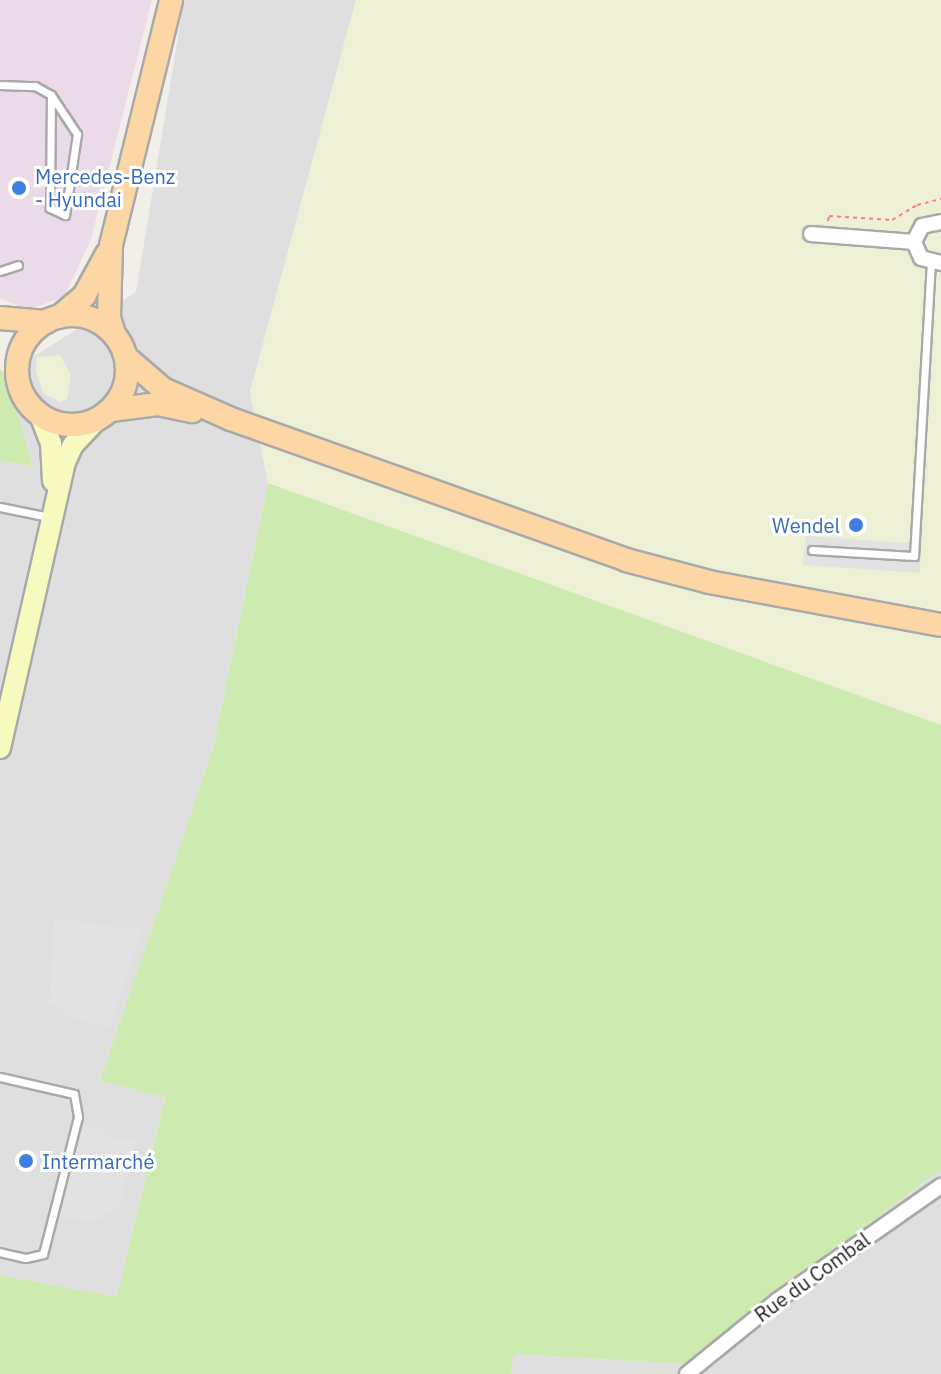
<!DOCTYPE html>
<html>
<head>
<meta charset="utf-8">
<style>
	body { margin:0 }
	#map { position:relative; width:941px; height:1374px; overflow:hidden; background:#f2efe9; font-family:"IBM Plex Sans",sans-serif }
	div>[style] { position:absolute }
	.residential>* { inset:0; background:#e0dfdf }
	.industrial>* { inset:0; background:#ebdbe8 }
	.farmland>* { inset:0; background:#eef0d5 }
	.grass>* { inset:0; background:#cdebb0 }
	.parking>* { inset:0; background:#e2e2e2 }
	.path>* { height:2px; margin-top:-1px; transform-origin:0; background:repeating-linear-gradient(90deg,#fa8072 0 4px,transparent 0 8px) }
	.roads { filter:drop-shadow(2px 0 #a9a9a9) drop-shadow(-2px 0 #a9a9a9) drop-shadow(0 2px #a9a9a9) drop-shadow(0 -2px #a9a9a9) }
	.service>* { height:7px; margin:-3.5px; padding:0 3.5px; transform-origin:3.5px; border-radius:3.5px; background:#fff }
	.minor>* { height:14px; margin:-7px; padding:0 7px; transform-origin:7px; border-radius:7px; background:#fff }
	.secondary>* { height:20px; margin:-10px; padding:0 10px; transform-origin:10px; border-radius:10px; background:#f7fabf }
	.primary>* { height:22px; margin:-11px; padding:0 11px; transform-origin:11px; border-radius:11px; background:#fcd6a4 }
	.primary>.ring { margin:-11px; padding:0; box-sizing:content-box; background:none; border:22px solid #fcd6a4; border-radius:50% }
	.dots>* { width:22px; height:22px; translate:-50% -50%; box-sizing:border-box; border:4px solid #fff; border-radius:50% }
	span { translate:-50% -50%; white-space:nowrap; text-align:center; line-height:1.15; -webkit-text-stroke:6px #fff; paint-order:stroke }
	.shop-label { font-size:20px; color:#366cbe }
	.left { translate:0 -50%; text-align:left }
	.right { translate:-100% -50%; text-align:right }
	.street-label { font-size:20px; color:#222 }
</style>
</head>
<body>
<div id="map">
	<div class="residential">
		<i style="clip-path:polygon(184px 0,356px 0,250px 392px,268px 483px,214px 744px,100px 1081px,165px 1096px,117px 1297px,0 1275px,0 461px,33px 466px,6px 374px,136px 292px)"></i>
		<i style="clip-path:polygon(941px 1169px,941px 1374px,511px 1374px,513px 1354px,685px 1364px)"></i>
	</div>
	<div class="industrial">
		<i style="clip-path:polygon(0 0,152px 0,91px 239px,64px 297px,27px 310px,0 298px)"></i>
	</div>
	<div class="farmland">
		<i style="clip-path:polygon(356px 0,941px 0,941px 725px,268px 483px,250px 392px)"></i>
		<i style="clip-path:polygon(60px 355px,71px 375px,67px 399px,60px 402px,43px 393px,36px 371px,37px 357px)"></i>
	</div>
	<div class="grass">
		<i style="clip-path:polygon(0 369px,6px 374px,33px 466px,0 461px)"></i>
		<i style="clip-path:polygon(268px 483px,941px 725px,941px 1169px,684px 1364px,514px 1354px,511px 1374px,0 1374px,0 1275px,117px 1297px,165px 1097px,100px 1081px,214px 744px)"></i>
	</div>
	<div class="parking">
		<i style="clip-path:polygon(806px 536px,921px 544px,920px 573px,803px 565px)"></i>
		<i style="clip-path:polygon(54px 918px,143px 930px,110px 1027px,65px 1017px,65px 1009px,49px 1004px)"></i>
		<i style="clip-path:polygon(70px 1121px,101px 1129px,111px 1138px,136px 1139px,120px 1205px,93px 1223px,50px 1214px)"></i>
	</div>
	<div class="path">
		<i style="left:828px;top:221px;width:5px;rotate:-79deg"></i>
		<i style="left:829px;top:216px;width:63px;rotate:3.6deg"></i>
		<i style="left:892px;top:220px;width:29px;rotate:-31deg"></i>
		<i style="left:917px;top:205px;width:25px;rotate:-14deg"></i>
	</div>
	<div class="roads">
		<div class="service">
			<i style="left:0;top:85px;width:35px;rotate:2deg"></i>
			<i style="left:35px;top:86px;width:18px;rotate:29deg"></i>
			<i style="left:51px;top:95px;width:47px;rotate:56.3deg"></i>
			<i style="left:77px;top:134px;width:82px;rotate:98.4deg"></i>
			<i style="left:65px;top:215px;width:17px;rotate:-155deg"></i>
			<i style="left:50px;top:208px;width:113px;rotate:-89.5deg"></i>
			<i style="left:0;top:271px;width:19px;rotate:-18deg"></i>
			<i style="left:0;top:507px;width:50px;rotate:11.5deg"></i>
			<i style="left:812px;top:550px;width:102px;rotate:3.4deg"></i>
			<i style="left:914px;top:556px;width:292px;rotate:-86.7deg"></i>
			<i style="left:0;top:1077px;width:76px;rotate:12.9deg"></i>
			<i style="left:74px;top:1094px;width:23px;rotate:80deg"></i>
			<i style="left:78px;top:1117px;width:141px;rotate:104.3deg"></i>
			<i style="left:43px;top:1254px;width:18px;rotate:167deg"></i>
			<i style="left:25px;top:1258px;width:26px;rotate:-167deg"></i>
		</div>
		<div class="minor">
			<i style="left:941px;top:222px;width:19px;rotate:168deg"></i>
			<i style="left:922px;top:226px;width:18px;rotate:117deg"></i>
			<i style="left:914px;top:242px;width:17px;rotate:66deg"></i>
			<i style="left:921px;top:258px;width:21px;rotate:14deg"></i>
			<i style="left:811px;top:234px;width:103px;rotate:4.4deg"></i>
			<i style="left:687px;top:1374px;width:117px;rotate:-39.1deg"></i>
			<i style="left:778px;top:1300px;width:199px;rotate:-35deg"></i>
		</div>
		<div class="secondary">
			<i style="left:40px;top:415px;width:30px;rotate:69deg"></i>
			<i style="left:51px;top:443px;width:38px;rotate:87deg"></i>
			<i style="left:0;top:748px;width:293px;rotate:-77.2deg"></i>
			<i style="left:65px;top:462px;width:19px;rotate:-65deg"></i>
			<i style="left:73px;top:445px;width:34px;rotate:-47deg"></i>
		</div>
		<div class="primary">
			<i class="ring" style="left:17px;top:315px;width:88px;height:88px"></i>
			<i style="left:59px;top:317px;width:33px;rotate:-40deg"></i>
			<i style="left:84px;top:296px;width:48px;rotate:-61.3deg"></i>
			<i style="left:0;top:318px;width:46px;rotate:5deg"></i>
			<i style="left:114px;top:334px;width:17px;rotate:-107deg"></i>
			<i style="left:109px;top:318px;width:73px;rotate:-88.4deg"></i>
			<i style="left:111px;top:245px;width:252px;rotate:-76.2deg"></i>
			<i style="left:126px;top:357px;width:49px;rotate:40.9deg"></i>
			<i style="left:163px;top:389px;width:74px;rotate:23.8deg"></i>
			<i style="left:231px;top:419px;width:419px;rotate:19.6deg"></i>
			<i style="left:626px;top:560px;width:86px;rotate:14.8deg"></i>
			<i style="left:709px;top:582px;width:236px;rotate:10.5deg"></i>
			<i style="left:111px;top:410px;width:47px;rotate:-7.3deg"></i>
			<i style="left:158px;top:404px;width:35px;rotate:12deg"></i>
		</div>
	</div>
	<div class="dots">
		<i style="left:19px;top:188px;background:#3f7fe0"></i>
		<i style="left:856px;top:525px;background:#3f7fe0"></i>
		<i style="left:26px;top:1161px;background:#3f7fe0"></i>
	</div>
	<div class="shop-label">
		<span class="left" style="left:35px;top:188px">Mercedes-Benz<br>- Hyundai</span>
		<span class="right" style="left:840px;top:525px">Wendel</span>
		<span class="left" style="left:42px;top:1161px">Intermarché</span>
	</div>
	<div class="street-label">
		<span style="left:812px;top:1277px;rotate:-36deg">Rue du Combal</span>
	</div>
</div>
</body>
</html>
